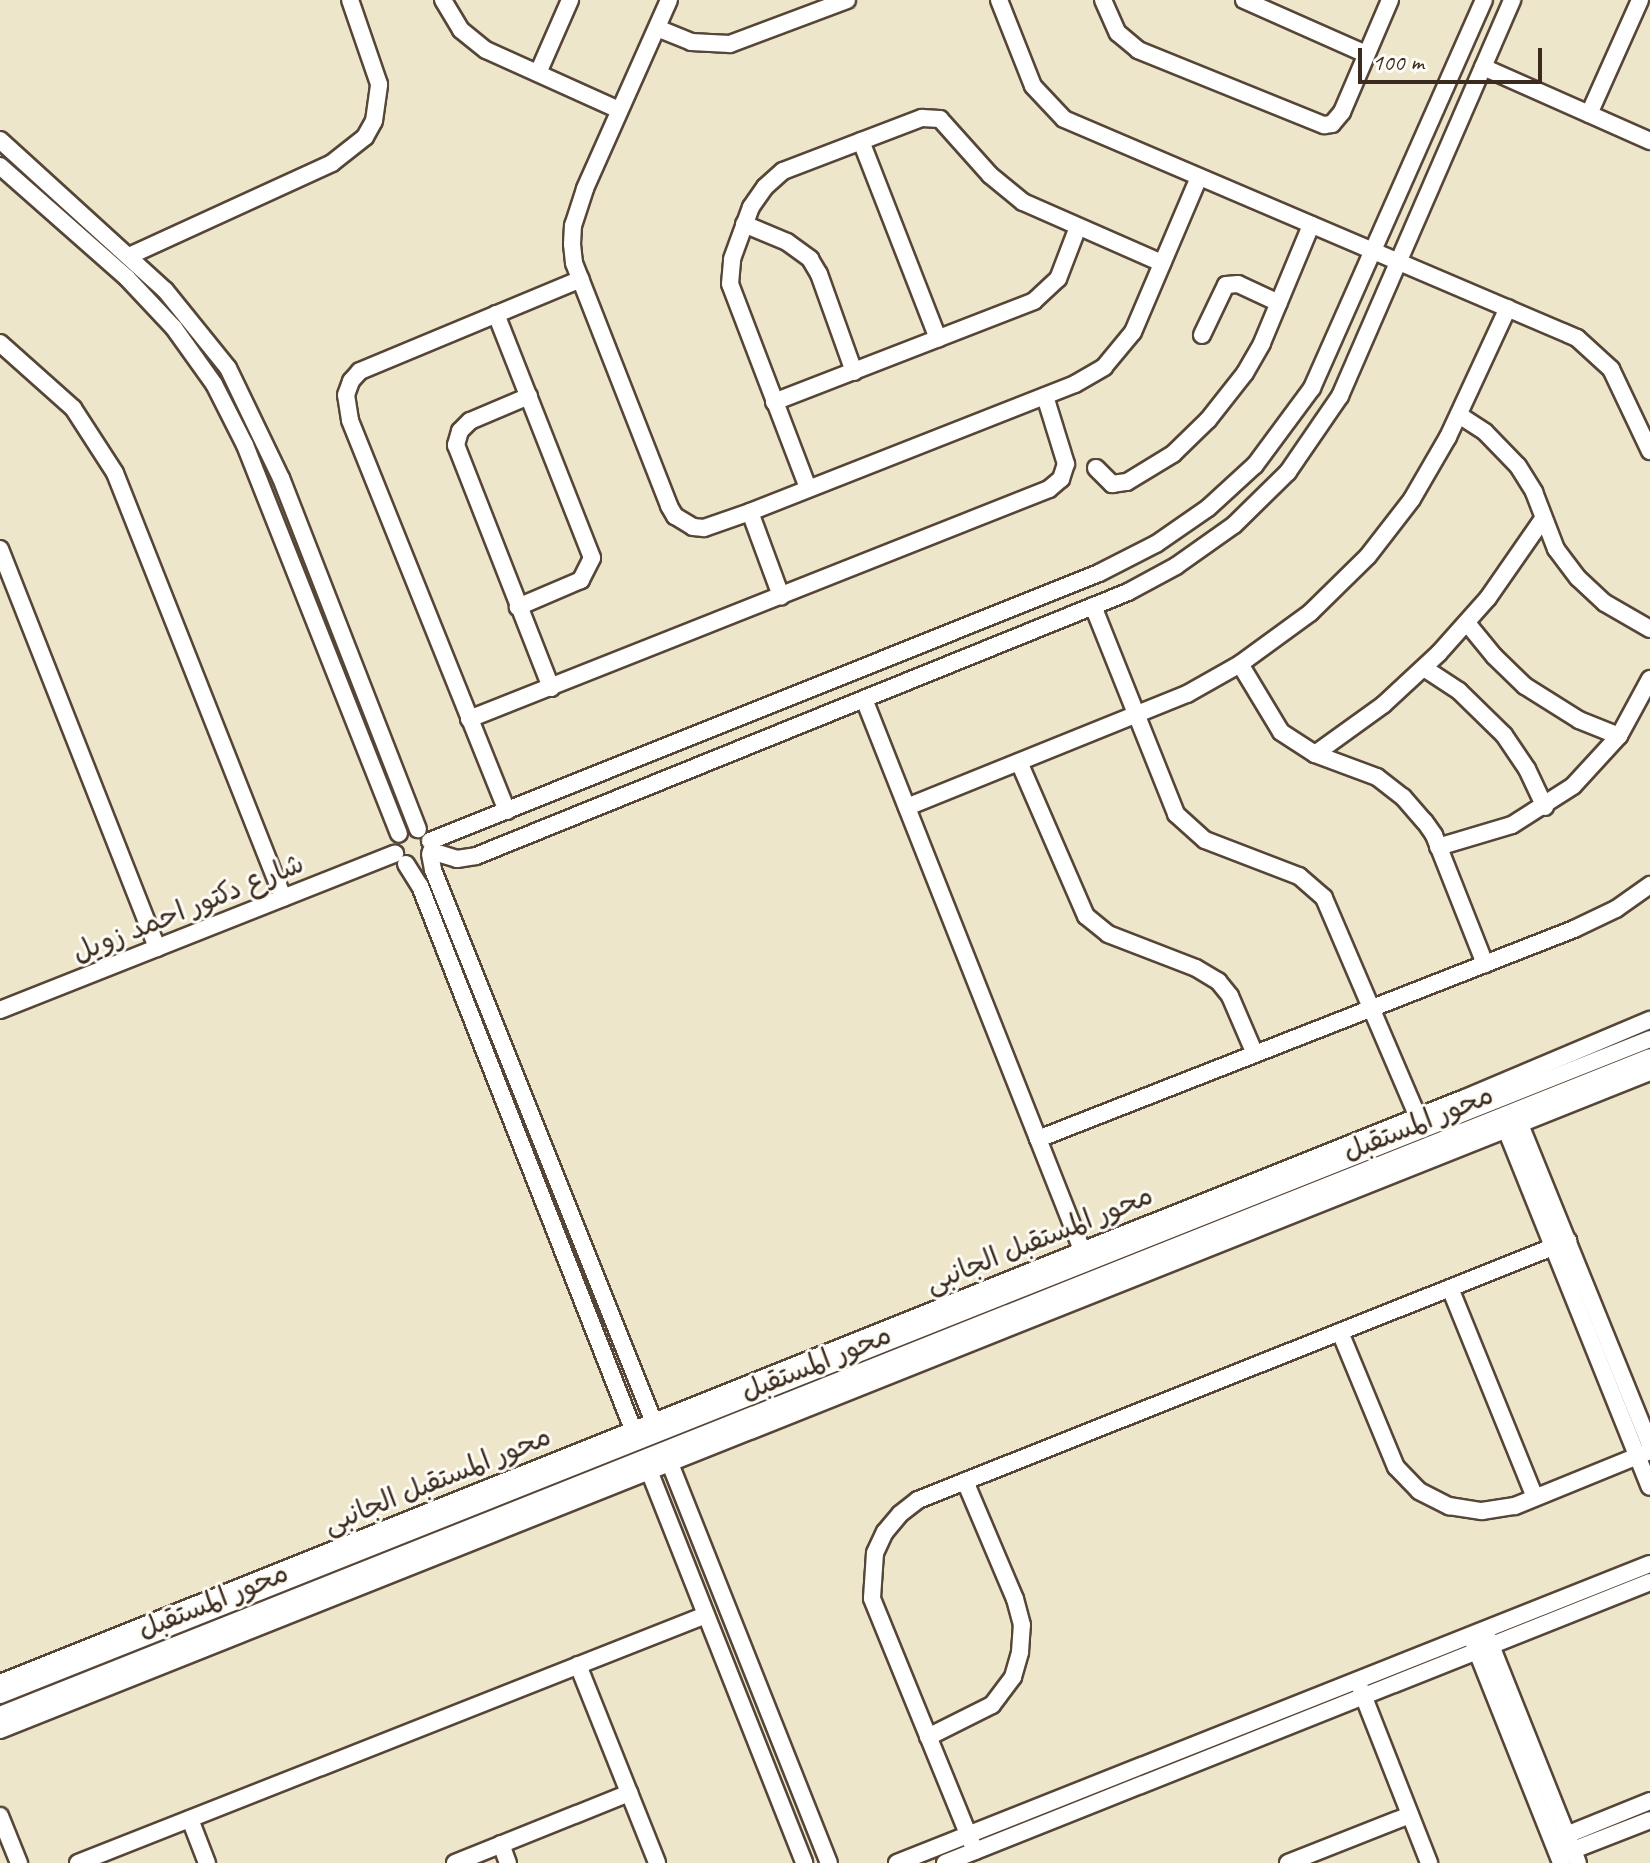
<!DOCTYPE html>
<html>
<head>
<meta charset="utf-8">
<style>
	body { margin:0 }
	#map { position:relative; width:1650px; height:1863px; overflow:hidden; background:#eee6ca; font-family:Caveat,"Playpen Sans Arabic",sans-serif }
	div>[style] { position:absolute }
	.roads { filter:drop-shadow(2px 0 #564638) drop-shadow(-2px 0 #564638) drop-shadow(0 2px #564638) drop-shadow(0 -2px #564638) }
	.minor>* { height:16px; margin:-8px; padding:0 8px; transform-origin:8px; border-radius:8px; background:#fff }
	span { translate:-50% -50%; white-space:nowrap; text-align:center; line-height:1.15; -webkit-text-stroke:6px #fdfcf7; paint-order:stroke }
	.street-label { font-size:28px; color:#3b2a1e }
	.scale { position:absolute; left:1358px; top:48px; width:184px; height:36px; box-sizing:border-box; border:4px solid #3b2a1e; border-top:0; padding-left:10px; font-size:24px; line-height:28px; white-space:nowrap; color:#3b2a1e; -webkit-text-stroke:6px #fdfcf7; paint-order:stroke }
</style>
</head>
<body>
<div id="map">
	<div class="roads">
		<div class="minor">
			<i style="left:443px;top:0;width:35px;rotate:59deg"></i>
			<i style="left:461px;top:30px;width:32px;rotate:39deg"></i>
			<i style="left:486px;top:50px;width:146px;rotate:24.3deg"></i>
			<i style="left:669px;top:0;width:207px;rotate:114deg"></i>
			<i style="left:585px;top:189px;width:38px;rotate:108deg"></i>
			<i style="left:573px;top:225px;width:19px;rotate:93deg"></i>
			<i style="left:572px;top:244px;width:19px;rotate:84deg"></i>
			<i style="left:574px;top:263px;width:261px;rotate:68.6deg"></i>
			<i style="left:669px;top:506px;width:12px;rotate:59deg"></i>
			<i style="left:675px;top:516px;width:21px;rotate:31deg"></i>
			<i style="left:693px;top:527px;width:11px;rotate:5deg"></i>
			<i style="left:704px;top:528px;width:49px;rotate:-19.2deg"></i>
			<i style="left:750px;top:512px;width:349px;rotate:-21.5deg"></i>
			<i style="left:1075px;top:384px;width:34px;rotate:-30deg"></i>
			<i style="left:1104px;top:367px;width:45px;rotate:-50.4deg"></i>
			<i style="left:1133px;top:332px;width:168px;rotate:-66.9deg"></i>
			<i style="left:999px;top:0;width:92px;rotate:68.4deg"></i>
			<i style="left:1033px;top:86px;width:45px;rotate:46.8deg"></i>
			<i style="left:1064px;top:119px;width:558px;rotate:23.12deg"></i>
			<i style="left:1577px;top:338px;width:46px;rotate:42.4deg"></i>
			<i style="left:1611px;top:369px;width:91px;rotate:64.6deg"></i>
			<i style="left:1103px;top:0;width:36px;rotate:66deg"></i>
			<i style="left:1118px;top:33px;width:26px;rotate:40deg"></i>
			<i style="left:1138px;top:50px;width:201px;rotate:22deg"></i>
			<i style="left:1324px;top:125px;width:8px;rotate:-7deg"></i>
			<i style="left:1332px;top:124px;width:16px;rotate:-50deg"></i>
			<i style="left:1342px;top:112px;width:122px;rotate:-66.8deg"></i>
			<i style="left:1244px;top:0;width:133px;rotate:23.9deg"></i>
			<i style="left:657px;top:28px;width:37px;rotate:22deg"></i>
			<i style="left:691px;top:42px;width:39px;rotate:3deg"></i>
			<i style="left:730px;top:44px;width:125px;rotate:-20.6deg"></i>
			<i style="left:1483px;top:67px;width:183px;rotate:23.9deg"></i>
			<i style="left:538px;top:73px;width:80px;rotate:-66.3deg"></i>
			<i style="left:1589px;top:114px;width:125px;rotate:-65.9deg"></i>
			<i style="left:0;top:140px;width:223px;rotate:42.3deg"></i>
			<i style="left:165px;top:290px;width:100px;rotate:51.1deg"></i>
			<i style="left:228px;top:368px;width:122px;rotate:64.3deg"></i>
			<i style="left:281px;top:478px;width:377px;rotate:68.7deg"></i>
			<i style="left:861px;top:141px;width:212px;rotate:68.7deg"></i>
			<i style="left:0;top:166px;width:169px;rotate:41.4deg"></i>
			<i style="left:127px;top:278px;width:69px;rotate:46.8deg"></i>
			<i style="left:174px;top:328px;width:69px;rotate:54.5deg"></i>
			<i style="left:214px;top:384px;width:68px;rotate:63.1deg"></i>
			<i style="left:245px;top:445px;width:418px;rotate:68.4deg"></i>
			<i style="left:744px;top:224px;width:47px;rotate:22.7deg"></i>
			<i style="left:787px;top:242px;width:29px;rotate:36deg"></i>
			<i style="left:810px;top:259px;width:17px;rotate:59deg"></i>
			<i style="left:819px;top:274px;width:104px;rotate:70.3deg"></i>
			<i style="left:129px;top:256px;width:223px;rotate:-24.6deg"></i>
			<i style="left:332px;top:163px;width:42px;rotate:-38.2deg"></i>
			<i style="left:365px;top:137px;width:18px;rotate:-61deg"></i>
			<i style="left:374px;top:121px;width:37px;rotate:-82deg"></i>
			<i style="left:379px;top:84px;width:89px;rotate:-109deg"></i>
			<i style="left:496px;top:314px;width:262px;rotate:68.5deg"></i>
			<i style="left:592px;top:558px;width:25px;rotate:117deg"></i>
			<i style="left:581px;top:580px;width:69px;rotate:156.8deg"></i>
			<i style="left:1202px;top:335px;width:55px;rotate:-64.4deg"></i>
			<i style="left:1226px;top:285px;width:12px;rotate:-5deg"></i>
			<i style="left:1238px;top:284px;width:45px;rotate:24.9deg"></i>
			<i style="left:0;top:343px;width:98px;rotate:41.7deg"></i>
			<i style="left:73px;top:408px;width:77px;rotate:57.1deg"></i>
			<i style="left:115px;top:473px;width:457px;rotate:68.4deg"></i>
			<i style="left:529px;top:396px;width:64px;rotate:157deg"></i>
			<i style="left:470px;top:421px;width:14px;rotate:135deg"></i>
			<i style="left:460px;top:431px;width:15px;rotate:106deg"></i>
			<i style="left:456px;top:445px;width:261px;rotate:68.6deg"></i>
			<i style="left:774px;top:402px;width:279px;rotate:-21.2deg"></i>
			<i style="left:1034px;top:301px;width:33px;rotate:-43deg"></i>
			<i style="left:1058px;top:279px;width:56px;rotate:-69deg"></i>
			<i style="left:1459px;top:415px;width:31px;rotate:33deg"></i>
			<i style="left:1485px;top:432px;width:47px;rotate:45.9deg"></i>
			<i style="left:1518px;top:466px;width:31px;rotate:58deg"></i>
			<i style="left:1534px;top:492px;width:61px;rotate:68.9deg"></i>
			<i style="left:1556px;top:549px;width:36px;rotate:53deg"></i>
			<i style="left:1578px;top:578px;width:37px;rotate:43deg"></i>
			<i style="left:1605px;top:603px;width:52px;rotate:30deg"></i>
			<i style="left:1096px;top:468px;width:23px;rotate:45deg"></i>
			<i style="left:1112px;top:484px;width:15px;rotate:-8deg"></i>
			<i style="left:1127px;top:482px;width:54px;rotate:-31.3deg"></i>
			<i style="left:1173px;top:454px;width:49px;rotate:-44.2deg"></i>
			<i style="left:1208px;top:420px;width:60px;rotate:-51.8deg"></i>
			<i style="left:1245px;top:373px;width:34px;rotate:-60deg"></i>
			<i style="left:1262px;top:343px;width:128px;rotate:-67.4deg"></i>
			<i style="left:808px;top:488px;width:218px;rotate:-110.9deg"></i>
			<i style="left:730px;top:284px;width:25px;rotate:-85deg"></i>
			<i style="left:732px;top:259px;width:55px;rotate:-69.9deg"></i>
			<i style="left:751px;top:207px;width:24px;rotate:-55deg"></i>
			<i style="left:765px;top:187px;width:24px;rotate:-42deg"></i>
			<i style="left:783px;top:171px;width:149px;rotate:-20.9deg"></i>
			<i style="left:922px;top:118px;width:18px;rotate:3deg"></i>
			<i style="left:940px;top:119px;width:75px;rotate:48.2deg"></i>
			<i style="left:990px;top:175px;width:43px;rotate:39.3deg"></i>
			<i style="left:1023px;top:202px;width:152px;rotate:23.7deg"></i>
			<i style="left:750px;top:512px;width:90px;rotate:69.7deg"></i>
			<i style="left:0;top:549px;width:429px;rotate:68.5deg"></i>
			<i style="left:1093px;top:606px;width:224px;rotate:68.2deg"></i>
			<i style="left:1176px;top:814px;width:39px;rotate:42deg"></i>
			<i style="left:1205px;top:840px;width:101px;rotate:21deg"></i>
			<i style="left:1299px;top:876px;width:33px;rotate:41deg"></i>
			<i style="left:1324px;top:898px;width:238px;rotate:66.8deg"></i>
			<i style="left:1467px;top:623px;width:43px;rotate:50.7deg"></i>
			<i style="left:1494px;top:656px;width:43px;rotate:44.1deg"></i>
			<i style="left:1525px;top:686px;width:64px;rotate:32.2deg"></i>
			<i style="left:1579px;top:720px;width:43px;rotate:21.8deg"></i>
			<i style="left:1240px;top:664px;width:79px;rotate:58.9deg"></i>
			<i style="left:1281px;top:732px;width:40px;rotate:32.9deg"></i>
			<i style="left:1315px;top:754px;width:66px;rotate:20.4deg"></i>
			<i style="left:1377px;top:777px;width:33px;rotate:38deg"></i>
			<i style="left:1403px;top:797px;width:33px;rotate:49deg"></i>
			<i style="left:1425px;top:822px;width:16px;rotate:55deg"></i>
			<i style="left:1434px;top:835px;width:139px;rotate:68.4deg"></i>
			<i style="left:1424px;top:668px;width:42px;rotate:33.3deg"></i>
			<i style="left:1459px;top:691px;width:63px;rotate:44.4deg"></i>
			<i style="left:1504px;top:735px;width:41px;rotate:55.9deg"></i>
			<i style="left:1527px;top:769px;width:42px;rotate:64.7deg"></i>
			<i style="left:864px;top:699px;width:593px;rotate:68.41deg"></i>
			<i style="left:469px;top:719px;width:624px;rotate:-21.63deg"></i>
			<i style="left:1049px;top:489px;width:16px;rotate:-40deg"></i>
			<i style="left:1061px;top:479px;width:16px;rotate:-72deg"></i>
			<i style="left:1066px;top:464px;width:71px;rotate:-107.2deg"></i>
			<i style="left:1315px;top:754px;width:84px;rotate:-35.8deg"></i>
			<i style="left:1383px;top:705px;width:76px;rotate:-42.9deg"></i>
			<i style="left:1439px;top:653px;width:74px;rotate:-48.3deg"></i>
			<i style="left:1488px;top:598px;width:96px;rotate:-55.2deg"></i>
			<i style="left:1019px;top:762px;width:168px;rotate:66.5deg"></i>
			<i style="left:1086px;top:916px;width:28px;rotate:39deg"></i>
			<i style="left:1108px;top:934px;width:94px;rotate:21.1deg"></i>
			<i style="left:1196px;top:968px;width:26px;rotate:31deg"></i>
			<i style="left:1218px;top:981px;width:19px;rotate:51deg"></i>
			<i style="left:1230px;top:996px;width:63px;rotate:66.7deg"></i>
			<i style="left:907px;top:807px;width:302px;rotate:-22deg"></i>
			<i style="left:1187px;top:694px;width:61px;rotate:-29.5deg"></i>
			<i style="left:1240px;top:664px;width:87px;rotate:-36.1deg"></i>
			<i style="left:1310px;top:613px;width:81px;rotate:-44.5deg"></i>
			<i style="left:1368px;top:556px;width:72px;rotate:-52.3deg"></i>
			<i style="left:1412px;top:499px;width:72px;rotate:-59.9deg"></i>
			<i style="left:1448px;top:437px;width:142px;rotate:-65.1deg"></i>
			<i style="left:507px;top:811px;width:421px;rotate:-111.9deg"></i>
			<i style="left:350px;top:420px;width:25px;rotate:-99deg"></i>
			<i style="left:346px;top:395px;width:15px;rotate:-70deg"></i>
			<i style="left:351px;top:381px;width:13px;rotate:-48deg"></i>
			<i style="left:360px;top:371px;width:239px;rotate:-22.6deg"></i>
			<i style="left:430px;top:841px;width:721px;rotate:-21.83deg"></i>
			<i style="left:1099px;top:573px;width:64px;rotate:-27deg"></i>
			<i style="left:1156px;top:544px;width:63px;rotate:-34.7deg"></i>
			<i style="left:1208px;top:508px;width:64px;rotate:-42.5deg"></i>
			<i style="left:1255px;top:465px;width:96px;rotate:-53.5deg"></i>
			<i style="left:1312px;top:388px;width:424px;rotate:-66.1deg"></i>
			<i style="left:1438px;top:847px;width:77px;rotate:-16.6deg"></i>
			<i style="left:1512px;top:825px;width:72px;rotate:-32.6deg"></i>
			<i style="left:1573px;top:786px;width:68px;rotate:-47.4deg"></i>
			<i style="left:1619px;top:736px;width:65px;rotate:-61.5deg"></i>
			<i style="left:431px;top:851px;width:27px;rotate:17deg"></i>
			<i style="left:457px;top:859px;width:19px;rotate:-9deg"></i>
			<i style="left:476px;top:856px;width:703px;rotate:-22.04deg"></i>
			<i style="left:1128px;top:592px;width:55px;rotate:-28.4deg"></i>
			<i style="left:1176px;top:566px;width:71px;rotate:-35.3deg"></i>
			<i style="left:1234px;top:525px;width:76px;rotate:-44.5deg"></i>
			<i style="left:1288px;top:472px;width:92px;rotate:-55.6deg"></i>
			<i style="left:1340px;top:396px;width:432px;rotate:-66.5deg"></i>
			<i style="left:430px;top:854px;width:16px;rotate:79deg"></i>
			<i style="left:433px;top:870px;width:603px;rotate:68.2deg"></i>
			<i style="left:406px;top:864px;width:26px;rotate:58deg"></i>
			<i style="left:420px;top:886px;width:592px;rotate:68.59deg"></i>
			<i style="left:0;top:1010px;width:425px;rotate:-21.6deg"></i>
			<i style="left:1517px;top:1117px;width:354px;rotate:67.9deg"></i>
			<i style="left:1503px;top:1122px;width:393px;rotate:68.1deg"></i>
			<i style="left:1038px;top:1139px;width:576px;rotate:-21.39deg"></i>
			<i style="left:1574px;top:929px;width:47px;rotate:-25.5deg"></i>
			<i style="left:1616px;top:909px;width:42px;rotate:-35.2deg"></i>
			<i style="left:1450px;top:1288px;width:226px;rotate:67.9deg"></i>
			<i style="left:1340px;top:1332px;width:146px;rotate:67.5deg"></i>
			<i style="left:1396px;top:1467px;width:33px;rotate:46deg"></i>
			<i style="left:1419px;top:1491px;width:34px;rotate:27deg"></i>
			<i style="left:1449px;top:1506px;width:33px;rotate:9deg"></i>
			<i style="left:1482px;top:1511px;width:33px;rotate:-9deg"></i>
			<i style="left:1515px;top:1506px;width:146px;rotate:-22.2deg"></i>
			<i style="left:667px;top:1456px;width:438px;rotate:68.3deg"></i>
			<i style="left:646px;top:1463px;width:430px;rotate:68.4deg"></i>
			<i style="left:1488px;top:1638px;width:242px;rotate:68.2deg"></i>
			<i style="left:1474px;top:1644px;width:236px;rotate:68.3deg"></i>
			<i style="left:578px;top:1665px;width:213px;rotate:68.2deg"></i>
			<i style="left:0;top:1683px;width:1577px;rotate:-21.77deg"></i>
			<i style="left:1465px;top:1098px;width:201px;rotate:-22.9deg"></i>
			<i style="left:1361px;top:1690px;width:186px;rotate:68.5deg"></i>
			<i style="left:0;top:1695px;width:1776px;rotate:-21.68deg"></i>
			<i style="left:0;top:1715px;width:1776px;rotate:-21.74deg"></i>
			<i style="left:0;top:1730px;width:1776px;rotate:-21.74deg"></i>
			<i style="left:928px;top:1737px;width:72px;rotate:-26.6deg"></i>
			<i style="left:992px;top:1705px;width:35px;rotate:-53deg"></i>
			<i style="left:1013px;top:1677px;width:26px;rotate:-74deg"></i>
			<i style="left:1020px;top:1652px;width:27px;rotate:-86deg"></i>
			<i style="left:1022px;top:1625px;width:27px;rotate:-105deg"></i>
			<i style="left:1015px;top:1599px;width:128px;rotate:-113deg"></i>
			<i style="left:0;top:1816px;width:51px;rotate:68deg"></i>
			<i style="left:190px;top:1819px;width:47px;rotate:68.9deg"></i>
			<i style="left:1559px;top:1838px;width:98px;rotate:-22.1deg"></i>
			<i style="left:501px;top:1844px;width:20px;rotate:70deg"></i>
			<i style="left:975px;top:1851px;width:273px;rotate:-112.2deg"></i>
			<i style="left:872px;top:1598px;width:45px;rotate:-86.2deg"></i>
			<i style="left:875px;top:1553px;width:23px;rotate:-65deg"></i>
			<i style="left:885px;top:1532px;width:23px;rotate:-50deg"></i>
			<i style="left:900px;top:1514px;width:23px;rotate:-38deg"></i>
			<i style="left:918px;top:1500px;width:700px;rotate:-21.73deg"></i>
			<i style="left:1563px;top:1854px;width:93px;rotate:-21.3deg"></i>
			<i style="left:78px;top:1863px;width:675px;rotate:-21.55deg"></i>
			<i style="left:455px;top:1863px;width:188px;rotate:-21.9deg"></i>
			<i style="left:897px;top:1863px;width:810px;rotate:-21.66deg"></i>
			<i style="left:945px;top:1863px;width:759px;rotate:-21.73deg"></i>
			<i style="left:1288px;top:1863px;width:131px;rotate:-21.5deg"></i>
		</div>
	</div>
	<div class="street-label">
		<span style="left:188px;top:908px;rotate:-22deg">شارع دكتور احمد زويل</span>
		<span style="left:1418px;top:1123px;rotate:-22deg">محور المستقبل</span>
		<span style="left:1039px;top:1239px;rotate:-22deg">محور المستقبل الجانبى</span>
		<span style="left:816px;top:1363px;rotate:-22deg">محور المستقبل</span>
		<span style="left:437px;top:1480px;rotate:-22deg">محور المستقبل الجانبى</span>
		<span style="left:213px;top:1601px;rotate:-22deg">محور المستقبل</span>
	</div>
	<div class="scale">100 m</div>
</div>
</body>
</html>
